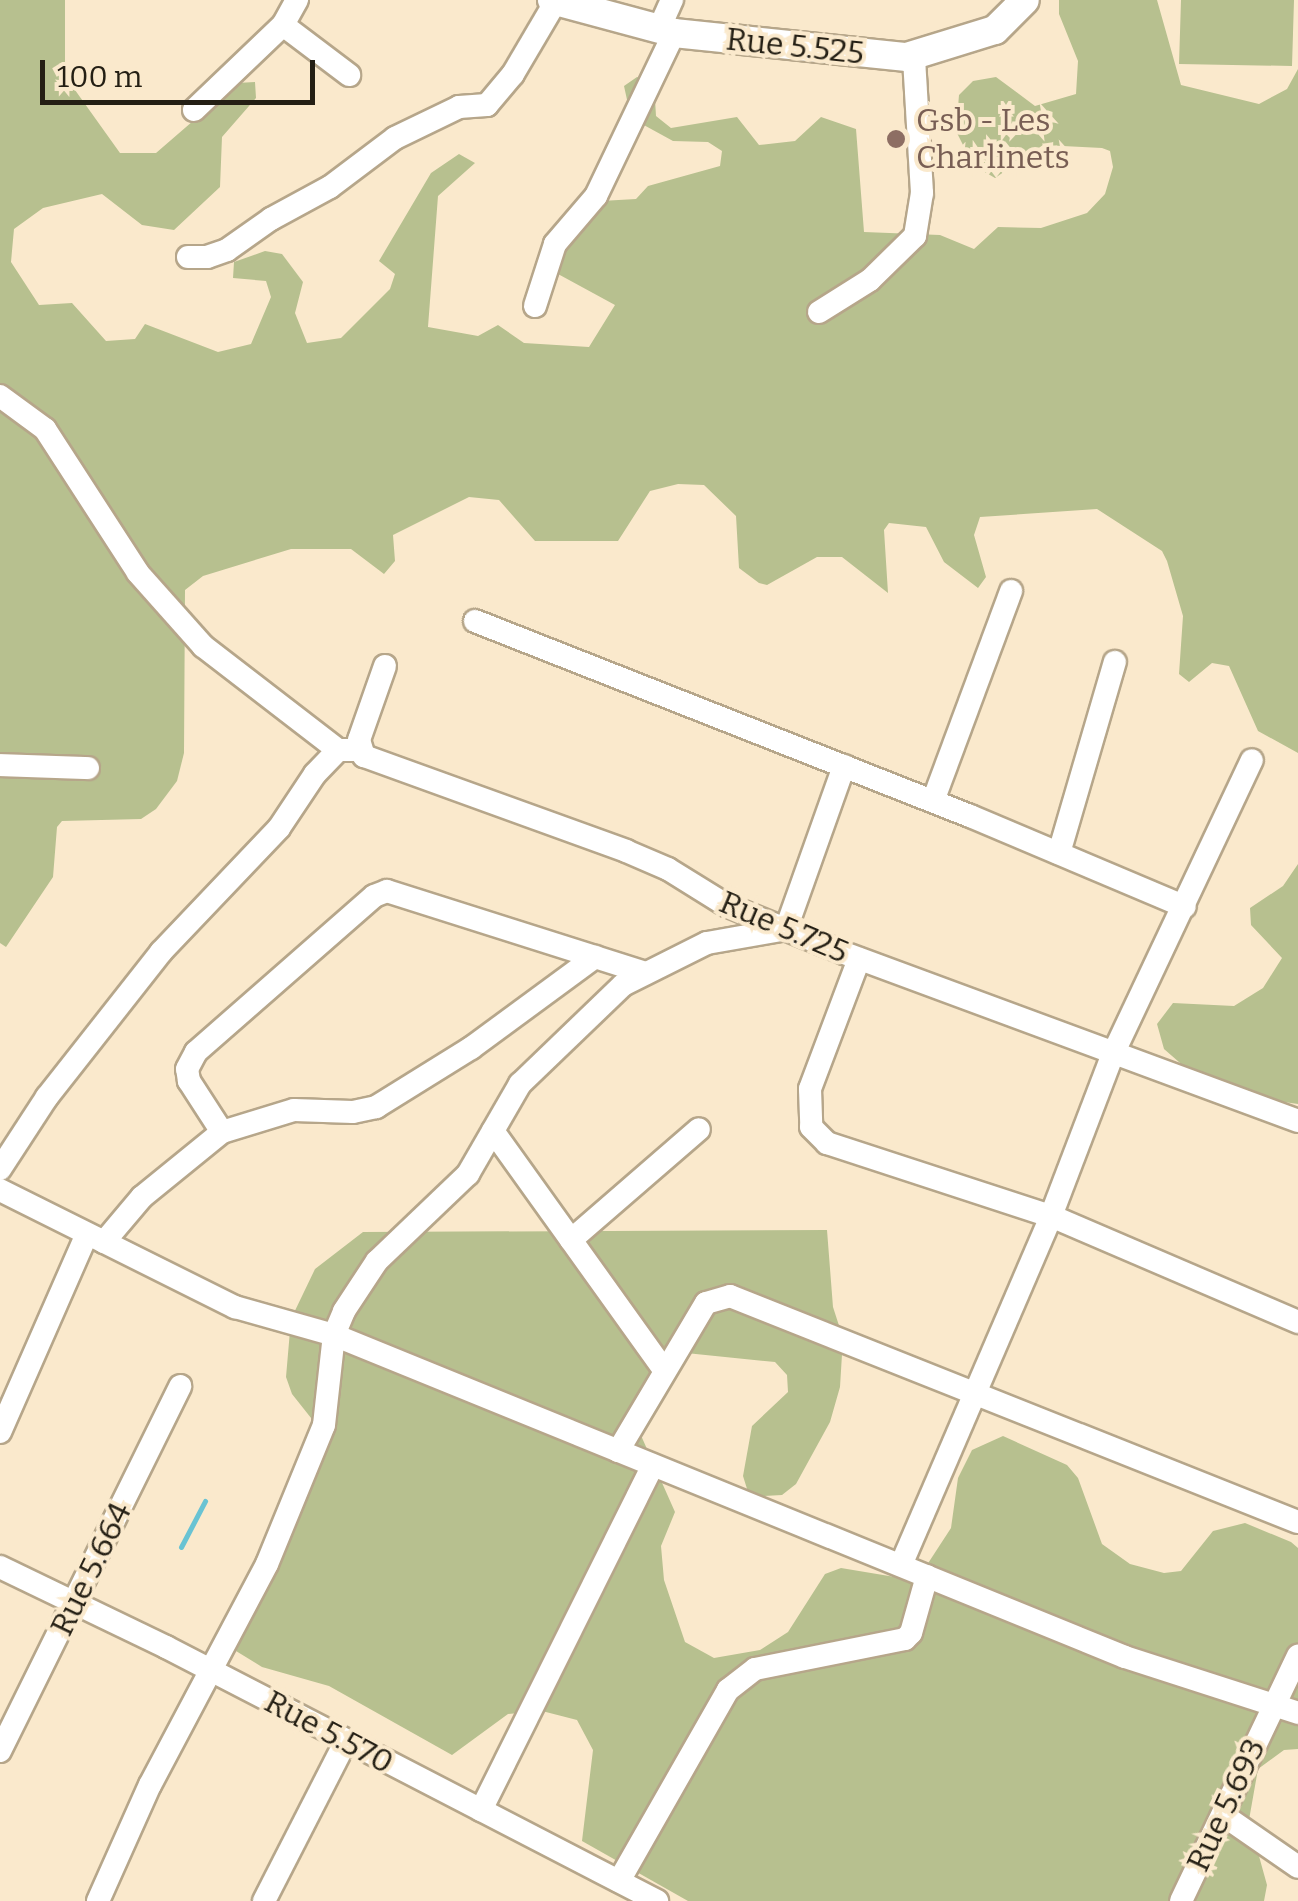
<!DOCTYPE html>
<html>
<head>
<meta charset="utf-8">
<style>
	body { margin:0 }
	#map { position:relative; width:1298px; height:1901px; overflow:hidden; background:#fae9cc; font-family:Bitter,serif }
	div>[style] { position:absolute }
	.green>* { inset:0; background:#b7c08f }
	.stream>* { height:5px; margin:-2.5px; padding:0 2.5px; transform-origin:2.5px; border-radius:2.5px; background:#69c3d3 }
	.roads { filter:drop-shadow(2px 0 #b6a68a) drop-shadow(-2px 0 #b6a68a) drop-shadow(0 2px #b6a68a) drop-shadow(0 -2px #b6a68a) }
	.minor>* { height:22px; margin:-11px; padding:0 11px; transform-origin:11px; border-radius:11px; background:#fff }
	.tertiary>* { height:28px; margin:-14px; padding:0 14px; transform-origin:14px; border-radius:14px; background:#fff }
	.dots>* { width:28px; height:28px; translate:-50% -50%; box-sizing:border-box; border:5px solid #fae9cc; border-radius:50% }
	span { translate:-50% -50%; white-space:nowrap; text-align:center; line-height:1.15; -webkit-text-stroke:8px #fae9cc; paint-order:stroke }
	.street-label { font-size:32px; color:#241f14 }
	.education-label { font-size:32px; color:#785e54 }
	.left { translate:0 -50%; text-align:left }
	.scale { position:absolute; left:40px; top:60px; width:275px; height:45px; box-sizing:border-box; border:5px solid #241f14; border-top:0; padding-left:12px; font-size:30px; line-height:35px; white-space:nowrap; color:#241f14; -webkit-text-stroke:8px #fae9cc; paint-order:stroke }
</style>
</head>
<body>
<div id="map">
	<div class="green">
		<i style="clip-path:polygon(0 0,65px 0,65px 76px,120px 153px,156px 153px,237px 83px,255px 82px,256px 98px,222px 137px,220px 187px,174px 230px,142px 225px,102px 194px,43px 208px,14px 229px,11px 262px,39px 305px,72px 303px,106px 341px,135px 339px,145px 324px,218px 352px,251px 344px,271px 297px,266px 281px,233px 278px,234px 262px,265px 251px,282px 254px,303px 282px,295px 313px,307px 343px,341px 338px,390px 289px,395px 274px,379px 261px,431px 173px,459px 154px,475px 163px,438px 196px,428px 327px,478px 336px,498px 325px,524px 343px,589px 347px,615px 305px,558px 274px,565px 240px,601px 201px,636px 199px,648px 186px,720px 166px,722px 151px,708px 142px,673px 141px,631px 118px,624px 86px,637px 77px,654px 83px,656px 116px,671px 128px,737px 117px,759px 145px,795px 141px,821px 117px,856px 129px,864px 232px,940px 235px,974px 249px,998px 227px,1041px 228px,1087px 213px,1105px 194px,1113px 167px,1110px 151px,1102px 148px,1043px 145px,995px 178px,973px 165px,956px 131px,959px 95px,973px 81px,996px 77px,1035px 106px,1076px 94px,1078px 61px,1059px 14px,1059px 0,1157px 0,1181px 85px,1259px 104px,1287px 89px,1298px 69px,1298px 753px,1258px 731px,1229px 666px,1212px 663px,1189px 682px,1179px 674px,1183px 616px,1167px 561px,1162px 551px,1097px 509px,980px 517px,974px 535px,986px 577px,978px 588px,944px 562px,926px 527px,889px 523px,884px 530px,888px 593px,842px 557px,817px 557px,767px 585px,759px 583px,739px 568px,736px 516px,704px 485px,678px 484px,650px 491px,618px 541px,535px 541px,499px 500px,469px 497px,393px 535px,395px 561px,384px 574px,351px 549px,291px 549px,203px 576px,185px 590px,184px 753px,177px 781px,156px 809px,141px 819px,62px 821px,57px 827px,53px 877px,6px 947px,0 943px)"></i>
		<i style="clip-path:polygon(1181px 0,1294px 0,1292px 66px,1179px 64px)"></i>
		<i style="clip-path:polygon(1298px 864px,1298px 1104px,1248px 1097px,1187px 1069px,1164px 1049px,1157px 1024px,1173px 1003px,1234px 1006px,1263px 988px,1282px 958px,1251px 925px,1250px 908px,1283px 886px)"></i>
		<i style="clip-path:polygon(827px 1230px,833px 1307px,843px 1338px,840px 1387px,830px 1422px,796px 1484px,782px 1495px,764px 1496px,748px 1492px,743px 1476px,752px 1426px,788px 1392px,787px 1375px,775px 1362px,686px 1353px,656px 1366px,646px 1380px,639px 1431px,675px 1512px,661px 1546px,664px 1580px,685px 1642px,714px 1658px,760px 1650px,788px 1632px,825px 1574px,841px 1568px,907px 1579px,923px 1571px,951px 1528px,958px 1478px,972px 1450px,1003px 1436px,1067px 1465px,1078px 1478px,1102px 1544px,1130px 1564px,1164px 1573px,1181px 1571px,1213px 1531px,1245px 1523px,1291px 1542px,1298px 1548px,1298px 1749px,1284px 1750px,1258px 1769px,1249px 1820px,1267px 1885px,1264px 1901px,688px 1901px,582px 1841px,593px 1750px,577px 1720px,542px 1711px,508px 1714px,452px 1755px,329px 1686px,262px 1667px,236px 1651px,288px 1544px,320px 1450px,315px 1423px,292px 1394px,286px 1377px,291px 1319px,315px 1269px,363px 1232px)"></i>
	</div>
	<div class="stream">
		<i style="left:181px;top:1547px;width:52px;rotate:-62.4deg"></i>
	</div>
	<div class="roads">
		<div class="minor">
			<i style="left:283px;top:25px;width:83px;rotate:37.1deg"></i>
			<i style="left:659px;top:29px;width:32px;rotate:-66deg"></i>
			<i style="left:194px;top:110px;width:123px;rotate:-43.7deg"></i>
			<i style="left:283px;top:25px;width:29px;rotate:-61deg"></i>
			<i style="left:188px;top:257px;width:19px"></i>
			<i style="left:207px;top:257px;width:21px;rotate:-19deg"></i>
			<i style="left:227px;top:250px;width:54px;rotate:-35.2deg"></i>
			<i style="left:271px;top:219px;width:67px;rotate:-28.5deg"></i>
			<i style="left:330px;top:187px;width:81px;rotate:-37deg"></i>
			<i style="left:395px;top:138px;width:71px;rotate:-25.8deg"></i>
			<i style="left:459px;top:107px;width:28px;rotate:-4deg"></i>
			<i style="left:487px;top:105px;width:40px;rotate:-50deg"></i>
			<i style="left:513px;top:74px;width:85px;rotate:-59.5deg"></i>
			<i style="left:535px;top:306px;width:65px;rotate:-72.1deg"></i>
			<i style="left:555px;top:244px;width:63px;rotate:-49.5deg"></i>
			<i style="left:596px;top:196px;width:181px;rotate:-64.4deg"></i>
			<i style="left:819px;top:312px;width:60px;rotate:-32.1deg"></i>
			<i style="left:870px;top:280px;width:63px;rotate:-44.4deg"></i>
			<i style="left:915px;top:236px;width:44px;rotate:-80.8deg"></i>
			<i style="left:922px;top:193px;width:136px;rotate:-93.4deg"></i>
			<i style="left:0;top:396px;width:56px;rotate:36.3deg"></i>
			<i style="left:45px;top:429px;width:171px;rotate:57.1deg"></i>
			<i style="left:138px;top:573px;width:98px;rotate:48.3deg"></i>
			<i style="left:203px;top:646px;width:170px;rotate:37.6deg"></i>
			<i style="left:475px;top:621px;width:532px;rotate:21.5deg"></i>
			<i style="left:970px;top:816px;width:233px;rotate:22.9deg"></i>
			<i style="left:385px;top:666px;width:78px;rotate:109.4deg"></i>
			<i style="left:359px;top:740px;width:17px;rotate:73deg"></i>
			<i style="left:364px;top:756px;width:279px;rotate:19.9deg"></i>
			<i style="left:626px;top:851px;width:46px;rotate:23.2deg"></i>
			<i style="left:668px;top:869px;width:68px;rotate:31.8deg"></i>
			<i style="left:726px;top:905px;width:127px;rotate:22.1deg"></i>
			<i style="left:844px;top:953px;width:484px;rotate:20.3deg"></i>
			<i style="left:0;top:765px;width:88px;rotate:2deg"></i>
			<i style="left:933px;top:801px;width:224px;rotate:-69.6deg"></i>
			<i style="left:1059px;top:853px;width:199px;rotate:-73.7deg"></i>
			<i style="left:859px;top:959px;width:139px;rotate:110.7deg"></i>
			<i style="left:810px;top:1089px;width:38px;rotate:88deg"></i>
			<i style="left:811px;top:1127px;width:23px;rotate:45deg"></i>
			<i style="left:827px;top:1143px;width:236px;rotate:18.1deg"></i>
			<i style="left:1051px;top:1216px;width:269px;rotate:23.2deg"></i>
			<i style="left:493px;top:1131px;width:295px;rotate:54.4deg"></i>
			<i style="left:222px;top:1132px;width:61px;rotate:-122.9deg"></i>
			<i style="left:189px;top:1081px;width:12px;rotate:-99deg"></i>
			<i style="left:187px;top:1069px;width:19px;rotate:-62deg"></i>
			<i style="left:196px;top:1052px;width:237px;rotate:-41.2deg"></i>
			<i style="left:374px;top:896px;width:14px;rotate:-21deg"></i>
			<i style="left:387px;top:891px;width:271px;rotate:17.6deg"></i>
			<i style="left:0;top:1169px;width:86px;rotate:-56.9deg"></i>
			<i style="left:47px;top:1097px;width:184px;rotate:-51.8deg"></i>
			<i style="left:161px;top:952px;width:171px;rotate:-46.4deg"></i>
			<i style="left:279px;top:828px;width:65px;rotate:-56.3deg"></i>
			<i style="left:315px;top:774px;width:33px;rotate:-46deg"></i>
			<i style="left:338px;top:750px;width:23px"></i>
			<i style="left:0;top:1190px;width:263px;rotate:26.5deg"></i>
			<i style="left:235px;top:1307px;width:103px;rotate:15.8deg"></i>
			<i style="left:334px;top:1335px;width:854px;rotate:22.15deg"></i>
			<i style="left:1125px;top:1657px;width:182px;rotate:17.9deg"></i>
			<i style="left:571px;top:1240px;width:169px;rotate:-40.9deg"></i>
			<i style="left:104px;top:1242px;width:59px;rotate:-49.8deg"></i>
			<i style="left:142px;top:1197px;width:103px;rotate:-39.1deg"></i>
			<i style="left:222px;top:1132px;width:75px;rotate:-17deg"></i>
			<i style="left:294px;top:1110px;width:59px;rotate:1.9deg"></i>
			<i style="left:353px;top:1112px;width:24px;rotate:-12deg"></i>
			<i style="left:376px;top:1107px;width:112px;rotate:-31.8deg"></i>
			<i style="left:471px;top:1048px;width:154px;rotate:-36.3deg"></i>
			<i style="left:0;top:1432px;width:216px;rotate:-66.3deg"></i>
			<i style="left:618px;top:1451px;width:172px;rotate:-59.3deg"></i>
			<i style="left:706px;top:1303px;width:25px;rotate:-16deg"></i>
			<i style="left:730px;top:1296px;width:611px;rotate:21.7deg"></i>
			<i style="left:901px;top:1565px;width:380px;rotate:-66.7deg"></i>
			<i style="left:1051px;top:1216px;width:171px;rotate:-69.1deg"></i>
			<i style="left:1112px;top:1056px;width:327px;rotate:-64.7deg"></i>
			<i style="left:0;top:1567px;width:184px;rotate:25.7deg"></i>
			<i style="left:166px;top:1647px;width:553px;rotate:27.35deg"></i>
			<i style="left:0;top:1751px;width:407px;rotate:-63.7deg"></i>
			<i style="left:481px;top:1810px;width:385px;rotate:-63.5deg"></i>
			<i style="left:1223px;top:1815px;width:91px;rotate:34.7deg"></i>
			<i style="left:619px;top:1881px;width:220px;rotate:-60.3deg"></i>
			<i style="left:728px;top:1690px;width:34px;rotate:-38deg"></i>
			<i style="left:755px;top:1669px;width:153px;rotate:-11.3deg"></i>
			<i style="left:905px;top:1639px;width:8px;rotate:-45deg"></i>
			<i style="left:911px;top:1633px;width:59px;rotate:-74.3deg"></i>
			<i style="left:98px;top:1901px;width:127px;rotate:-65.9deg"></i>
			<i style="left:150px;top:1785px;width:250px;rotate:-62.1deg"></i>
			<i style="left:267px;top:1564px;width:150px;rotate:-67.7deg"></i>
			<i style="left:324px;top:1425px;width:91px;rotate:-83.7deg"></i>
			<i style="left:334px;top:1335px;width:26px;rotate:-67deg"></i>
			<i style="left:344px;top:1311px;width:60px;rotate:-56.6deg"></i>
			<i style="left:377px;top:1261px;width:126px;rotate:-43.7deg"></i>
			<i style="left:468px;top:1174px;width:104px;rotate:-60deg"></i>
			<i style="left:520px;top:1084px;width:143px;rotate:-43.9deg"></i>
			<i style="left:623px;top:985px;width:94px;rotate:-26.6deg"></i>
			<i style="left:707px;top:943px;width:80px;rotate:-10deg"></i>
			<i style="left:786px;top:929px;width:173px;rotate:-70.4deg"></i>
			<i style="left:264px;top:1901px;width:180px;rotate:-62.9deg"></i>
			<i style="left:1181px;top:1901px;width:272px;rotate:-64.5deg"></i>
		</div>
		<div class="tertiary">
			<i style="left:552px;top:0;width:126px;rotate:15.1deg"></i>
			<i style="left:674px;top:33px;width:234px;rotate:5.9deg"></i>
			<i style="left:907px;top:57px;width:92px;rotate:-17.1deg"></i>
			<i style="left:995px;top:30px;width:42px;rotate:-45deg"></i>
		</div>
	</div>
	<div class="dots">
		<i style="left:896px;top:139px;background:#8d6e63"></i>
	</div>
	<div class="street-label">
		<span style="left:795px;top:46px;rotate:6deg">Rue 5.525</span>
		<span style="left:784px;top:927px;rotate:23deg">Rue 5.725</span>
		<span style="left:91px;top:1569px;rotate:-64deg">Rue 5.664</span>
		<span style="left:329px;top:1732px;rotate:28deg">Rue 5.570</span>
		<span style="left:1226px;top:1805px;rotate:-65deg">Rue 5.693</span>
	</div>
	<div class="education-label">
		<span class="left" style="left:916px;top:139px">Gsb - Les<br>Charlinets</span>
	</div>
	<div class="scale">100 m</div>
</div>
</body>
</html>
